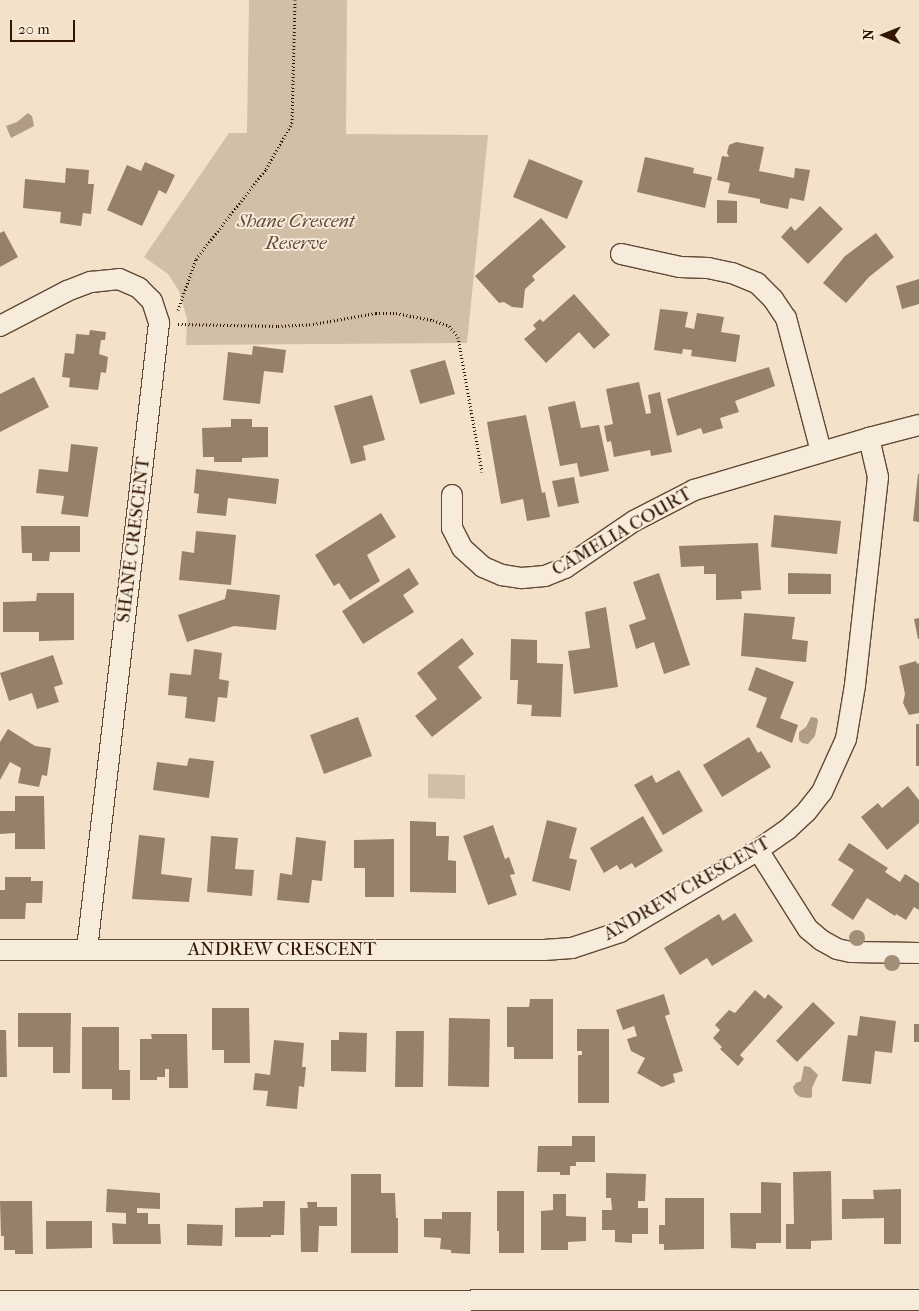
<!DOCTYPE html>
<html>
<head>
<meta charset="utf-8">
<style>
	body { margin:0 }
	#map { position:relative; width:919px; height:1311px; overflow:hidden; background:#f3e2c9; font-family:"IM FELL French Canon",serif }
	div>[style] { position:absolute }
	.green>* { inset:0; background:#d2bfa7 }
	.water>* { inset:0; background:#b19d85 }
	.building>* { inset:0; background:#968069 }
	.path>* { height:3px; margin-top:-1.5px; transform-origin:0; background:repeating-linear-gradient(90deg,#321602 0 1px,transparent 0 3.5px) }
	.roads { filter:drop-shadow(1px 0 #624934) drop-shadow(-1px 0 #624934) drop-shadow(0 1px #624934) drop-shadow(0 -1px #624934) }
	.minor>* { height:20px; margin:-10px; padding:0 10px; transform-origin:10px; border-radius:10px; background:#f7ecdc }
	.trees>* { width:16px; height:16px; margin:-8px; border-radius:50%; background:#a38e77 }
	span { translate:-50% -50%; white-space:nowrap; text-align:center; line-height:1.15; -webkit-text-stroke:4px #f7ecdc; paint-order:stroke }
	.park-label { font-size:19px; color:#624934; font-style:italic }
	.street-label { font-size:19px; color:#321602 }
	.north { position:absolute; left:859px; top:10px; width:50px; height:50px; -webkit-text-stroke:4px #f7ecdc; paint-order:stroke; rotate:271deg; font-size:14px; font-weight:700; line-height:20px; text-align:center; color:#321602 }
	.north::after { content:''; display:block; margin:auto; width:18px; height:22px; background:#321602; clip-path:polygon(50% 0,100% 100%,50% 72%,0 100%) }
	.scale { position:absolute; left:10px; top:20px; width:65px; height:22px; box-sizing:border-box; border:2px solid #321602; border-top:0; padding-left:6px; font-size:15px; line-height:18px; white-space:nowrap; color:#321602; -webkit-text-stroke:4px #f7ecdc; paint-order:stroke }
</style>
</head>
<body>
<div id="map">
	<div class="green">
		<i style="clip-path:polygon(249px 0,347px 0,346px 134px,488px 135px,467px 343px,186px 345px,187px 319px,179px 291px,168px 274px,144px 257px,229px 133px,247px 133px)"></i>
		<i style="clip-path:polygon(428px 774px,465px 775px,465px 799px,428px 798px)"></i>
	</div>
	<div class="water">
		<i style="clip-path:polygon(28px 113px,32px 116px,34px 126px,11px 138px,6px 126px,17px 122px)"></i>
		<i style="clip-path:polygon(811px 717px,817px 718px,818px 721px,815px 736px,808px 744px,802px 743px,799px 740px,799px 732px,806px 727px)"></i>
		<i style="clip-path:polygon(804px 1066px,810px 1067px,818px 1075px,812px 1088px,812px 1097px,809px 1098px,800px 1097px,795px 1093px,793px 1087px,796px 1083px,801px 1081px)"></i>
	</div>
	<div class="building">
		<i style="clip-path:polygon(736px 142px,764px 147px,759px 171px,794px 178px,795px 168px,810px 170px,804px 201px,790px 198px,788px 209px,760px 203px,760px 199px,728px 193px,730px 183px,717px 180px,722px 156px,729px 157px,727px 153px,729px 145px)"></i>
		<i style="clip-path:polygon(645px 157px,694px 168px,693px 173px,712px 177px,705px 208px,637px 192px)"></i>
		<i style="clip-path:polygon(529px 159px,583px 181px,567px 219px,513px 197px)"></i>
		<i style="clip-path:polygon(145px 162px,175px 175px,166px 194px,159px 190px,142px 226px,107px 210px,127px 165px,141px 171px)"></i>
		<i style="clip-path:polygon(66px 168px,89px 170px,88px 184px,94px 184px,91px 214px,83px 213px,81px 226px,60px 223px,61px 212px,23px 208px,25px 179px,65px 183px)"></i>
		<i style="clip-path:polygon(717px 200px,737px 201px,737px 223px,717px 223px)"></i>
		<i style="clip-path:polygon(820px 206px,843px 229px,808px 264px,781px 237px,791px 226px,795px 231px)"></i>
		<i style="clip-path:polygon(541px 218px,566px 247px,532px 276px,535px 280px,525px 289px,523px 308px,512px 307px,504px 302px,499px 303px,475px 276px)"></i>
		<i style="clip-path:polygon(4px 231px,18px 257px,0 267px,0 233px)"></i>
		<i style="clip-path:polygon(876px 233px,894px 257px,869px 277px,846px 303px,823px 283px,845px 256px)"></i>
		<i style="clip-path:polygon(919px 279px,919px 304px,902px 309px,896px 286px)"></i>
		<i style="clip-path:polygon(574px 294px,610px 335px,594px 349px,579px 332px,546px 363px,524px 339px,536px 329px,533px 325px,540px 319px,543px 322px)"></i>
		<i style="clip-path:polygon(660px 309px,688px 312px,685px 327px,694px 329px,697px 313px,724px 317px,721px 332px,740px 335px,736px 362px,691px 356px,692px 350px,683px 349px,682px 354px,654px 350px)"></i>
		<i style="clip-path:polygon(90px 330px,106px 332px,105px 340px,101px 340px,99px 354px,108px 357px,106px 373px,101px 372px,98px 390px,69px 387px,70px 378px,62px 377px,65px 353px,74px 354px,76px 334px,89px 335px)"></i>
		<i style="clip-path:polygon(253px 346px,286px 350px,283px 373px,264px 371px,260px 404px,223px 400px,228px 352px,252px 355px)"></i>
		<i style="clip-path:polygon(445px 360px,455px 394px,420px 404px,410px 370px)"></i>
		<i style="clip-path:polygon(769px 367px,775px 386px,735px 401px,739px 412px,720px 418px,723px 428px,703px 434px,701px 428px,677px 436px,667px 399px)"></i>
		<i style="clip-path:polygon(34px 377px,49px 407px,0 432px,0 394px)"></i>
		<i style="clip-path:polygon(639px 382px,646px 414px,651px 413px,648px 395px,660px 392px,672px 452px,651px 456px,650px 450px,614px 457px,611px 441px,607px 442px,604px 426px,613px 424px,606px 389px)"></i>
		<i style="clip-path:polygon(372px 395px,385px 440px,363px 446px,366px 460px,351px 464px,334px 406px)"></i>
		<i style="clip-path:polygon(575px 401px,581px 428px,599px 425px,609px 471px,580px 477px,577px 463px,560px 466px,548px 407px)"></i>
		<i style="clip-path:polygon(526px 415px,542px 493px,545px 492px,550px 517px,527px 521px,523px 499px,501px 504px,487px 422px)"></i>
		<i style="clip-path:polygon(231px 419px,252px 419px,252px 427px,268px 427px,268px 457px,242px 458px,242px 462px,214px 462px,214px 457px,203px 457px,202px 428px,231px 427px)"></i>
		<i style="clip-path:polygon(71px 444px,98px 447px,88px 517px,61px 514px,64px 496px,36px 493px,39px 469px,68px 472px)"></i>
		<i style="clip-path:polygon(196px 469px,279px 479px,276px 504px,228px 498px,226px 516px,197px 513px,199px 494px,194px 493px)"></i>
		<i style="clip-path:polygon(918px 474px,919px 474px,919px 522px,913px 521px)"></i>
		<i style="clip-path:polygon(574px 477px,579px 503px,558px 507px,552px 481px)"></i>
		<i style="clip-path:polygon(381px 513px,396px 537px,367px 555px,380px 581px,350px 600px,339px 583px,334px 586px,315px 555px)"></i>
		<i style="clip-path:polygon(774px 515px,841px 521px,837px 554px,771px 547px)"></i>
		<i style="clip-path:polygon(21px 526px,80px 526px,80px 552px,50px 552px,49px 561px,32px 561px,32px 553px,22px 553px)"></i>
		<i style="clip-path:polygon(196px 531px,236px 535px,231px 585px,179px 580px,182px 551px,194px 553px)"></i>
		<i style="clip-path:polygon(758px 543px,761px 590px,741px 591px,742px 599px,716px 600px,716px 574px,704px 574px,704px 566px,681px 567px,679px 546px)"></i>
		<i style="clip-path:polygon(409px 568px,419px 584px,403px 595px,414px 612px,363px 644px,342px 611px)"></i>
		<i style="clip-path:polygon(659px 573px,690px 665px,664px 674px,654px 642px,636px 649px,629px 625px,646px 619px,633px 582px)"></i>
		<i style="clip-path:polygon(788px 573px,831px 574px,831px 594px,788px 594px)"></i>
		<i style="clip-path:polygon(227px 589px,280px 595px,276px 630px,234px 626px,187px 642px,178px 615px,225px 599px)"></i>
		<i style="clip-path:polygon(37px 593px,74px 593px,74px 640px,39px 641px,39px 632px,3px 632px,3px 602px,36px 601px)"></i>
		<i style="clip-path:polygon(606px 607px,618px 687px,574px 694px,568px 651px,590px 648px,585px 612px)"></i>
		<i style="clip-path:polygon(744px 613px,795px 617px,792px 639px,808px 641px,806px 662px,741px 656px)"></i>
		<i style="clip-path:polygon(919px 618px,919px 639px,918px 639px,914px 619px)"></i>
		<i style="clip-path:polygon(462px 638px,474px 654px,458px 667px,482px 698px,432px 737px,415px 716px,437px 699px,417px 673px)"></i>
		<i style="clip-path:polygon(511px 639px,537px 640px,537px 663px,563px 664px,561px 717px,531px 716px,532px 705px,517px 704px,518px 680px,510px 680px)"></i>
		<i style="clip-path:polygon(194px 649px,222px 653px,219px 679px,229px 681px,227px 698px,218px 697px,215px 722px,185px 718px,187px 697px,168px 695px,170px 673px,191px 675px)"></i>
		<i style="clip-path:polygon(53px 655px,63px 684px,54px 687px,59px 702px,37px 709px,32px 693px,9px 701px,0 673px)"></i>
		<i style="clip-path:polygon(916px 661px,917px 664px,919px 663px,919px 713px,909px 715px,903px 703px,905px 694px,899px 666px)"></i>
		<i style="clip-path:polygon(756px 667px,794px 682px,780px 718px,798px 725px,792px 743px,756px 727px,767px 698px,748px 690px)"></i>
		<i style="clip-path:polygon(358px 717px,372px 756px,324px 774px,310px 735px)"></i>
		<i style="clip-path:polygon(916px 724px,919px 724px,919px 766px,916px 766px)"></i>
		<i style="clip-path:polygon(8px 729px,35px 746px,51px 748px,47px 776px,42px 775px,39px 787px,18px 783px,21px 768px,10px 762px,0 780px,0 742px)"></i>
		<i style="clip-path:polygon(749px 737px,758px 753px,761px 751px,771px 767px,722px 797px,703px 765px)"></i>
		<i style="clip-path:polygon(189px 758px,214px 761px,209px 798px,153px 790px,157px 762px,187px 766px)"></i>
		<i style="clip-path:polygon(679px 770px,703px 811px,663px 835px,634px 785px,652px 775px,656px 783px)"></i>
		<i style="clip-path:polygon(908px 786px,919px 800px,919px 823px,887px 850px,861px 817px,878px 803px,882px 808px)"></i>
		<i style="clip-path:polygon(15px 796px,44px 796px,45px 849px,15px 849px,15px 833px,0 834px,0 811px,15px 811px)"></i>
		<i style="clip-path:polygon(643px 816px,663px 851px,635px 868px,632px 863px,620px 870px,617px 865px,604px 873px,590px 848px)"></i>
		<i style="clip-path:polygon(547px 820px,577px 828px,569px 858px,577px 860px,570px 891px,532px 881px)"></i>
		<i style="clip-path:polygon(410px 821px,436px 822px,436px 836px,449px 836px,448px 860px,456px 861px,456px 893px,410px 892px)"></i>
		<i style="clip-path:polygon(493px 825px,505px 859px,509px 857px,515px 874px,510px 875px,517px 895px,488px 905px,463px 836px)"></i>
		<i style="clip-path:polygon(139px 835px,165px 838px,161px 874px,192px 878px,189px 902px,132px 899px)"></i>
		<i style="clip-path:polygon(211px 836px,238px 838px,235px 869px,254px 870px,252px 896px,207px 892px)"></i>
		<i style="clip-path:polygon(296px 837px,326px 841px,322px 881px,312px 880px,309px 903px,277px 900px,280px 873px,292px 875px)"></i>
		<i style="clip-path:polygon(394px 839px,394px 897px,365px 897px,365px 868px,354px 868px,354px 840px)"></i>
		<i style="clip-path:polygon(849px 843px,888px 868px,885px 872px,900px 882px,905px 874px,919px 883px,919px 910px,914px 907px,906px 920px,896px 914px,895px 916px,867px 898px,853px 920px,831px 905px,854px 870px,838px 860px)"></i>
		<i style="clip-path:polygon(5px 877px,31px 877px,31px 881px,43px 881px,42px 903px,26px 903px,25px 919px,0 919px,0 890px,5px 890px)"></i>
		<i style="clip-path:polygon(735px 913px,753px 941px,712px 966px,707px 958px,680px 975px,664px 948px,719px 914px,723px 921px)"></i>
		<i style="clip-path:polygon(755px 990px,765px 999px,768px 994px,783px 1007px,740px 1055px,744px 1059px,738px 1066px,720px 1049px,722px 1047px,713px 1038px,720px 1030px,715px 1025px,729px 1010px,735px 1013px)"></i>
		<i style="clip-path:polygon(664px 994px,670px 1014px,665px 1016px,683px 1071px,673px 1074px,675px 1082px,662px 1087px,637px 1073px,645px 1058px,631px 1051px,627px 1039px,637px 1036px,634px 1026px,623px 1030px,616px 1010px)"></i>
		<i style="clip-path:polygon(530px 999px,553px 999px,553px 1059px,514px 1059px,514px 1047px,507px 1047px,507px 1007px,529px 1007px)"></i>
		<i style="clip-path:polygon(813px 1002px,835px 1023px,797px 1062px,776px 1041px)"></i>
		<i style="clip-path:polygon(212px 1008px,249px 1008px,250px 1063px,224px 1063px,224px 1050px,212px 1050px)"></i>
		<i style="clip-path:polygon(18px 1013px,71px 1013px,70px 1073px,53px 1073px,53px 1047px,18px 1047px)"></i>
		<i style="clip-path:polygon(860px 1016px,896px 1021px,892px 1053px,875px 1051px,871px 1084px,842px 1081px,848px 1035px,857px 1036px)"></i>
		<i style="clip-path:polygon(449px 1018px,490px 1019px,489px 1087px,448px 1086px)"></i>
		<i style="clip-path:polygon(914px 1024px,919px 1024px,919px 1042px,914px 1042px)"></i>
		<i style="clip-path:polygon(82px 1027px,119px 1027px,119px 1070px,130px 1070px,130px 1100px,112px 1100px,112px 1089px,82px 1089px)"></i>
		<i style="clip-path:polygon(577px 1029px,609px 1029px,609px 1103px,578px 1103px,578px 1055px,582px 1055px,582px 1051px,577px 1051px)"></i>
		<i style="clip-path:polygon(0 1030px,6px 1030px,7px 1077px,0 1077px)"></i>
		<i style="clip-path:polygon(396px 1031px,424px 1031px,423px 1087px,395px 1087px)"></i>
		<i style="clip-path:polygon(339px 1032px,367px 1033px,366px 1072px,331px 1071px,331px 1040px,339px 1040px)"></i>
		<i style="clip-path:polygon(151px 1034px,187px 1034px,188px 1088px,169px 1088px,169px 1069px,165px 1069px,165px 1077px,157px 1077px,157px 1080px,140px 1080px,140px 1039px,152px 1039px)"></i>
		<i style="clip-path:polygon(274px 1040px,304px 1043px,302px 1067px,306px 1067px,304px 1087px,299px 1086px,297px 1109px,266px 1106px,268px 1091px,253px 1090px,255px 1073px,270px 1075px)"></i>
		<i style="clip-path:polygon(572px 1136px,595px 1136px,595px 1162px,576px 1162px,576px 1166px,570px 1166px,570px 1175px,560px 1175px,560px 1172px,537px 1172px,538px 1146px,572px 1146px)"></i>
		<i style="clip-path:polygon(831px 1171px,832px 1240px,811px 1241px,811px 1249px,786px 1249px,786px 1224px,794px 1224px,793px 1172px)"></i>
		<i style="clip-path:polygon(606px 1173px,646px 1174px,645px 1201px,638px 1201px,638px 1208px,648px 1208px,648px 1234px,632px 1234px,632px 1243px,615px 1242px,615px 1230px,602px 1230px,602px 1210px,612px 1210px,611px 1198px,606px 1198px)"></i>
		<i style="clip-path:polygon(351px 1174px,381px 1174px,381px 1193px,395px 1193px,396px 1218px,398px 1218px,398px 1253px,351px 1253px)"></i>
		<i style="clip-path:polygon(761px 1182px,781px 1183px,781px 1243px,756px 1243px,756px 1249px,731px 1248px,730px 1213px,761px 1213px)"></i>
		<i style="clip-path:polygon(107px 1189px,160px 1193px,160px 1209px,137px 1208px,137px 1213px,148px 1213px,148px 1224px,160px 1224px,161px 1244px,113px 1244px,112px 1223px,126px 1224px,126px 1213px,106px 1212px)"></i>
		<i style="clip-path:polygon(901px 1189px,901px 1244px,884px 1244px,884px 1218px,842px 1219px,842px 1199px,874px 1199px,873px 1190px)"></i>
		<i style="clip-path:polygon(497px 1191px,524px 1191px,524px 1253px,499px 1253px,499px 1231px,497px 1231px)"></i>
		<i style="clip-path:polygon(553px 1194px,566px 1194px,566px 1216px,586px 1217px,586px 1241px,568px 1242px,568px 1250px,541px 1250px,541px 1211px,553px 1210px)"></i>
		<i style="clip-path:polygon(665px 1198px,704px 1198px,704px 1249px,664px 1250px,664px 1244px,659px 1244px,659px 1225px,665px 1225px)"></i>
		<i style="clip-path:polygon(0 1201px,32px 1201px,33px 1254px,15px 1254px,15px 1250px,4px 1250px,4px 1236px,1px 1236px)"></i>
		<i style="clip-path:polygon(263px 1201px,285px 1201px,284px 1235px,271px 1235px,271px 1237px,235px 1237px,235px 1208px,263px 1207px)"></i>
		<i style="clip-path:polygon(307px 1202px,317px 1202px,317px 1207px,337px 1207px,337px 1226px,319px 1226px,318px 1252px,301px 1252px,300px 1208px,308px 1208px)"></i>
		<i style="clip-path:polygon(442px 1212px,471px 1212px,470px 1254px,451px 1253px,451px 1250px,440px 1249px,441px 1238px,424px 1237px,424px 1219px,442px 1219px)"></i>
		<i style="clip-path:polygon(46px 1221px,92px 1221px,92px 1248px,46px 1249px)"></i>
		<i style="clip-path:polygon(187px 1224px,223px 1225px,222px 1246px,187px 1245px)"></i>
	</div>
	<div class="path">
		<i style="left:178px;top:310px;width:54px;rotate:-70.6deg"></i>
		<i style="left:196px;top:259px;width:114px;rotate:-52.1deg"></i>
		<i style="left:266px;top:169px;width:53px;rotate:-60.5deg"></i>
		<i style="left:292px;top:123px;width:123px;rotate:-88.6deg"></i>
		<i style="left:178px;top:324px;width:100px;rotate:1.1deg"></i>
		<i style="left:278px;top:326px;width:35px;rotate:-3deg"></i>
		<i style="left:313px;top:324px;width:64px;rotate:-9.9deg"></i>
		<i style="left:376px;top:313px;width:20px"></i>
		<i style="left:396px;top:313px;width:38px;rotate:11deg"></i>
		<i style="left:433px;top:320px;width:17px;rotate:21deg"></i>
		<i style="left:449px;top:326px;width:14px;rotate:51deg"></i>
		<i style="left:458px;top:337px;width:137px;rotate:79.9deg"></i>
	</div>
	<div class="roads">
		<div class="minor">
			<i style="left:621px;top:254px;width:60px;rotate:12.4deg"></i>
			<i style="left:680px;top:267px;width:28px;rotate:2deg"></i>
			<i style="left:708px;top:268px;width:25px;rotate:12deg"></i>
			<i style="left:732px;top:273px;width:27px;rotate:22deg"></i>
			<i style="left:757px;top:283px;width:23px;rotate:45deg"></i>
			<i style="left:773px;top:299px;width:23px;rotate:56deg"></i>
			<i style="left:786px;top:318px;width:138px;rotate:75.3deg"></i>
			<i style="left:0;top:326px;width:76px;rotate:-27.6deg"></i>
			<i style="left:67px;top:291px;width:26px;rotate:-21deg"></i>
			<i style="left:91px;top:282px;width:28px;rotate:-6deg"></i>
			<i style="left:119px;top:279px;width:22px;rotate:24deg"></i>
			<i style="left:139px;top:288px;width:18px;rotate:45deg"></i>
			<i style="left:152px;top:301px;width:23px;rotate:72deg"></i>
			<i style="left:159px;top:323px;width:630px;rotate:96.56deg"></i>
			<i style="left:452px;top:495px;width:33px;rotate:90deg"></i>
			<i style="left:452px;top:528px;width:22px;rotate:63deg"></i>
			<i style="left:462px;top:548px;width:28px;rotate:42deg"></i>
			<i style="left:483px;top:567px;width:21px;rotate:23deg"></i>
			<i style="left:502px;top:575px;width:20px;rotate:9deg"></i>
			<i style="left:522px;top:578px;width:23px;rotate:-5deg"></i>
			<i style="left:545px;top:576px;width:22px;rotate:-22deg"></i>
			<i style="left:565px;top:568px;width:83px;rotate:-34.3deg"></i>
			<i style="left:634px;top:521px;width:68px;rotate:-27.3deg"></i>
			<i style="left:694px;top:490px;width:183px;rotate:-16.5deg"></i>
			<i style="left:758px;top:850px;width:93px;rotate:57.7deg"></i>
			<i style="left:808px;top:929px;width:17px;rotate:40deg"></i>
			<i style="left:821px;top:940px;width:18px;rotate:29deg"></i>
			<i style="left:837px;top:949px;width:14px;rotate:12deg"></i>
			<i style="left:851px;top:952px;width:68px;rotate:0.8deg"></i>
			<i style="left:0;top:950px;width:544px"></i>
			<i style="left:544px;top:950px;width:28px;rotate:-4deg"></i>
			<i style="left:572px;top:948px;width:51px;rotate:-18.4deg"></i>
			<i style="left:620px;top:932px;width:161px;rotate:-30.7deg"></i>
			<i style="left:758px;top:850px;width:37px;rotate:-35deg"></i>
			<i style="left:788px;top:829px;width:26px;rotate:-43deg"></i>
			<i style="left:807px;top:811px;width:24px;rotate:-52deg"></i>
			<i style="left:822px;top:792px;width:58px;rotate:-65.6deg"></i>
			<i style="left:846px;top:739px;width:55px;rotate:-80.5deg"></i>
			<i style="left:855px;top:685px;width:209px;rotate:-83.7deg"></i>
			<i style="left:878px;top:477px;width:40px;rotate:-103deg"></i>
			<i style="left:869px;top:438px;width:52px;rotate:-14.6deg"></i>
			<i style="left:0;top:1301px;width:919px;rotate:-0.06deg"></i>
		</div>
	</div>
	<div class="trees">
		<i style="left:857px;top:938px"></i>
		<i style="left:892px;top:963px"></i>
	</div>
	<div class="park-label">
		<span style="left:296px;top:233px">Shane Crescent<br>Reserve</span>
	</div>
	<div class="street-label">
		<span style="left:622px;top:532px;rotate:-30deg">CAMELIA COURT</span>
		<span style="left:134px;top:540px;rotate:-83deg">SHANE CRESCENT</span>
		<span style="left:687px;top:889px;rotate:-30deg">ANDREW CRESCENT</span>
		<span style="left:282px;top:950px">ANDREW CRESCENT</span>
	</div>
	<div class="north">N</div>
	<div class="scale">20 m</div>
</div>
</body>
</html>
